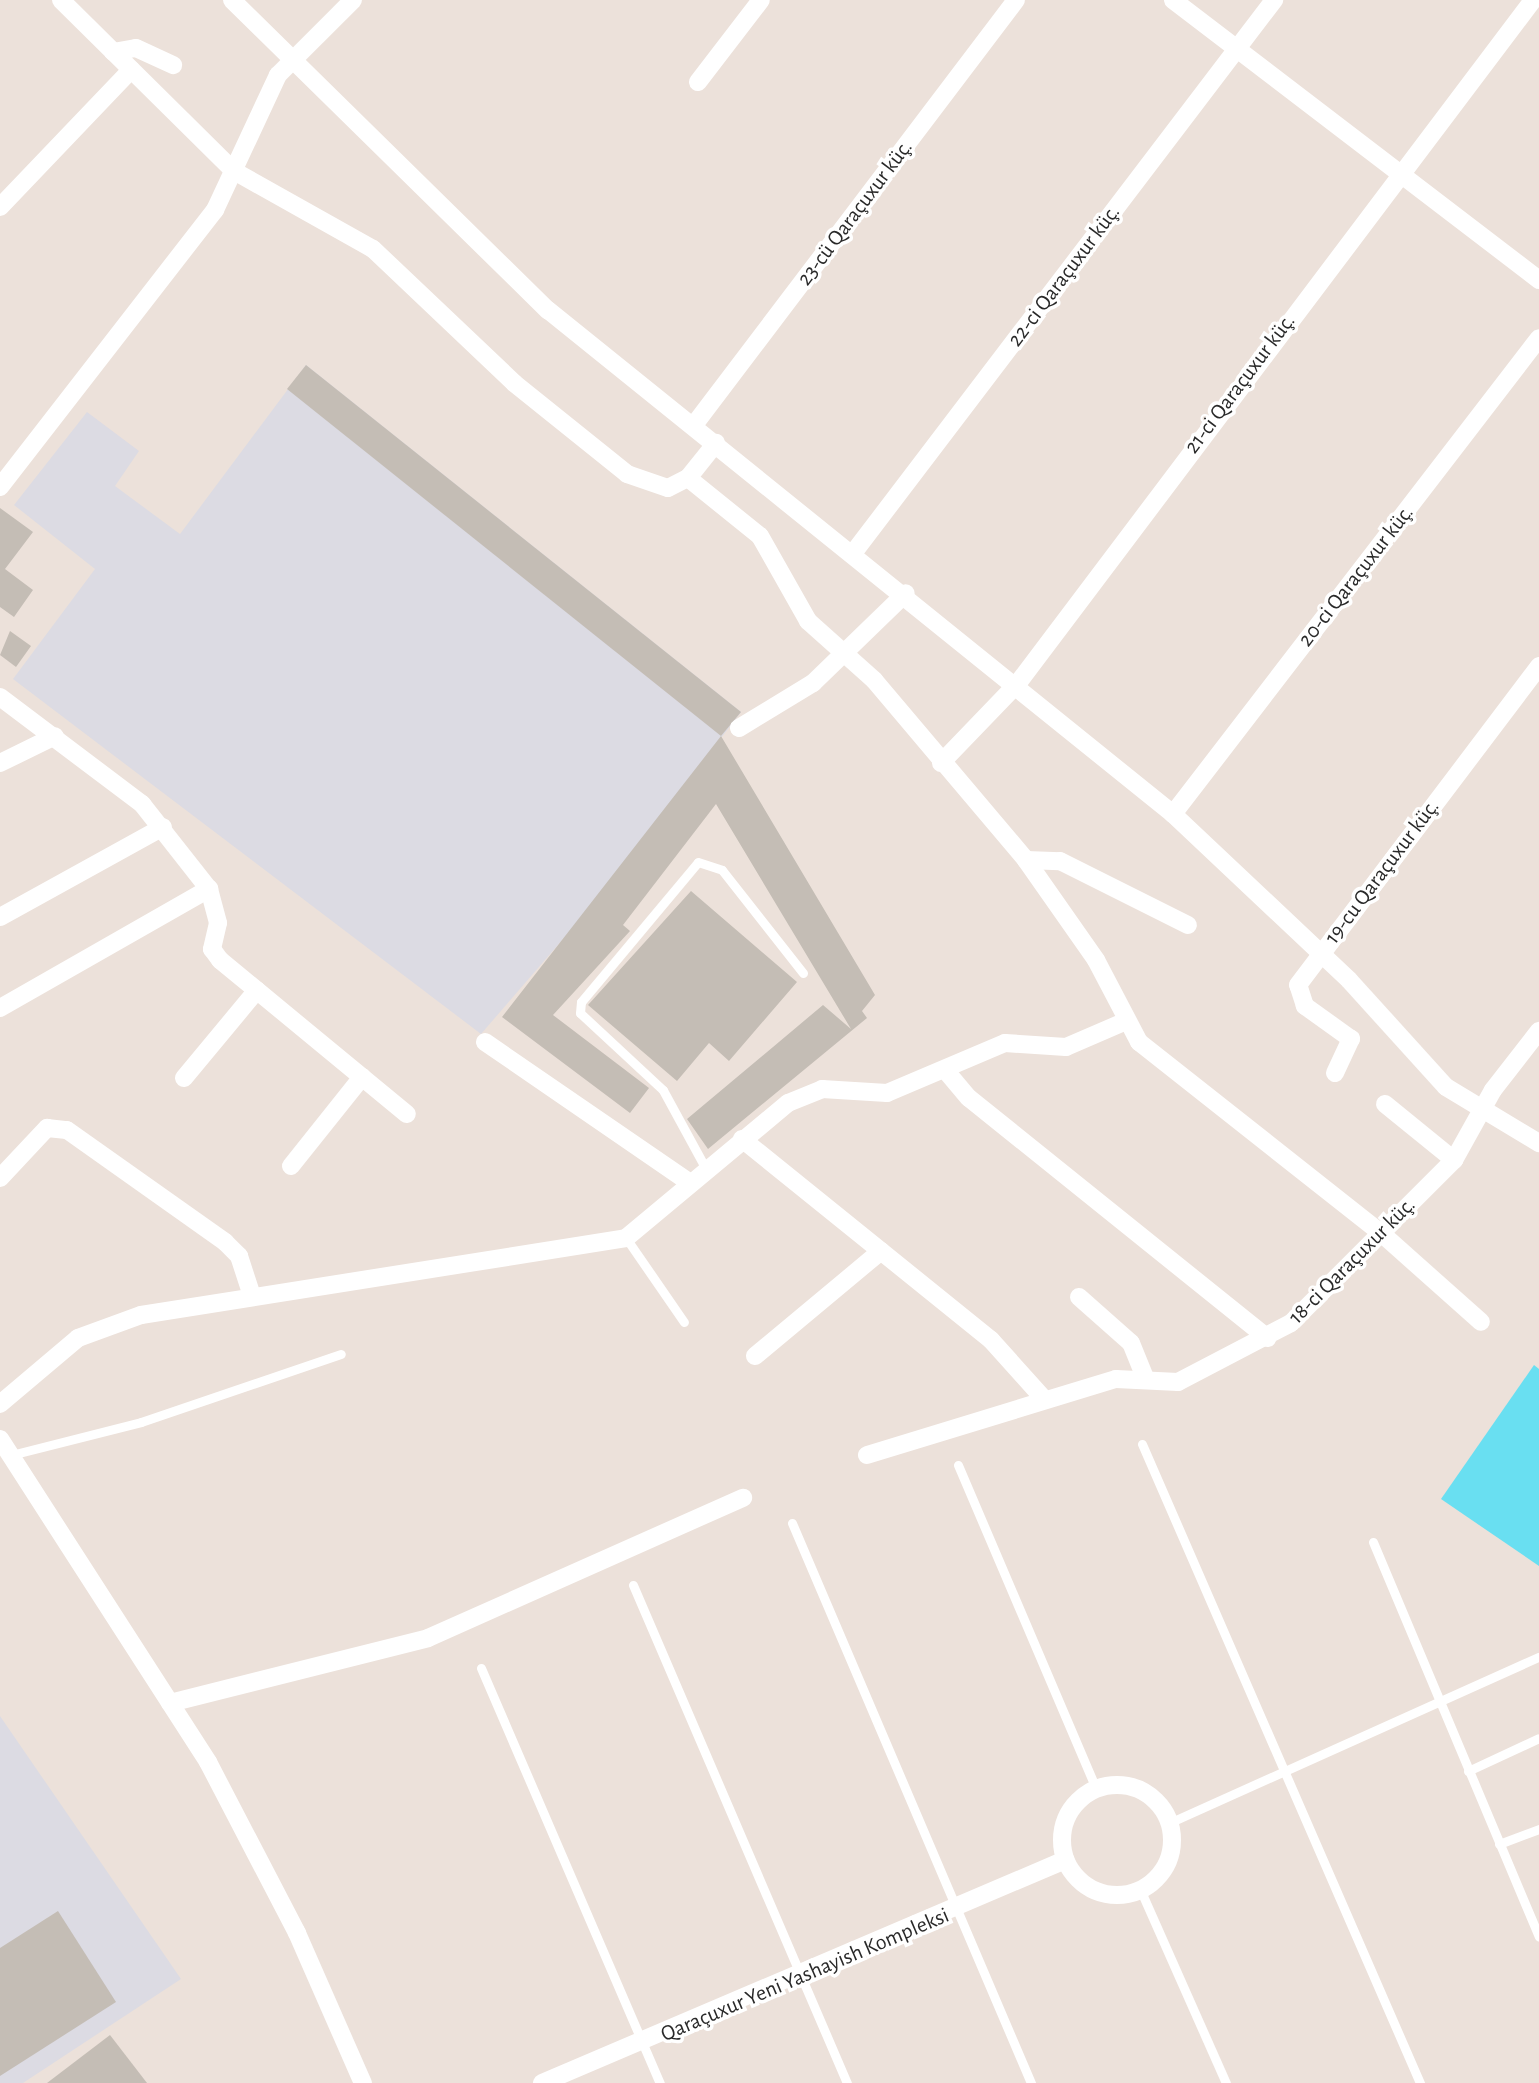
<!DOCTYPE html>
<html>
<head>
<meta charset="utf-8">
<style>
	body { margin:0 }
	#map { position:relative; width:1539px; height:2083px; overflow:hidden; background:#ece1da; font-family:"Alegreya Sans",sans-serif }
	div>[style] { position:absolute }
	.industrial>* { inset:0; background:#dcdbe3 }
	.water>* { inset:0; background:#69dff1 }
	.building>* { inset:0; background:#c4bdb5 }
	.lane>* { height:9px; margin:-4.5px; padding:0 4.5px; transform-origin:4.5px; border-radius:4.5px; background:#fff }
	.street>* { height:18px; margin:-9px; padding:0 9px; transform-origin:9px; border-radius:9px; background:#fff }
	.street>.ring { margin:-9px; padding:0; box-sizing:content-box; background:none; border:18px solid #fff; border-radius:50% }
	span { translate:-50% -50%; white-space:nowrap; text-align:center; line-height:1.15; -webkit-text-stroke:7px #fff; paint-order:stroke }
	.street-label { font-size:22px; color:#292929 }
</style>
</head>
<body>
<div id="map">
	<div class="industrial">
		<i style="clip-path:polygon(306px 365px,741px 712px,595px 902px,481px 1034px,13px 679px,95px 569px,14px 505px,87px 412px,139px 451px,115px 486px,180px 534px)"></i>
		<i style="clip-path:polygon(0 1716px,181px 1979px,23px 2083px,0 2083px)"></i>
	</div>
	<div class="water">
		<i style="clip-path:polygon(1534px 1365px,1539px 1369px,1539px 1566px,1441px 1499px)"></i>
	</div>
	<div class="building">
		<i style="clip-path:polygon(306px 365px,741px 712px,721px 736px,287px 389px)"></i>
		<i style="clip-path:polygon(0 508px,33px 532px,5px 569px,33px 590px,14px 617px,0 607px)"></i>
		<i style="clip-path:polygon(10px 631px,31px 646px,16px 667px,0 655px)"></i>
		<i style="clip-path:polygon(721px 736px,875px 995px,862px 1011px,867px 1018px,708px 1149px,687px 1119px,823px 1005px,851px 1029px,716px 804px,623px 925px,630px 931px,553px 1015px,649px 1088px,630px 1113px,502px 1017px)"></i>
		<i style="clip-path:polygon(691px 891px,797px 982px,729px 1061px,709px 1043px,677px 1081px,588px 1005px)"></i>
		<i style="clip-path:polygon(58px 1911px,116px 2002px,0 2076px,0 1948px)"></i>
		<i style="clip-path:polygon(110px 2035px,147px 2083px,47px 2083px)"></i>
	</div>
	<div class="lane">
		<i style="left:706px;top:1169px;width:90px;rotate:-118.6deg"></i>
		<i style="left:663px;top:1090px;width:113px;rotate:-137.1deg"></i>
		<i style="left:580px;top:1013px;width:11px;rotate:-85deg"></i>
		<i style="left:581px;top:1002px;width:182px;rotate:-50.1deg"></i>
		<i style="left:698px;top:862px;width:25px;rotate:18deg"></i>
		<i style="left:722px;top:870px;width:131px;rotate:51.8deg"></i>
		<i style="left:626px;top:1238px;width:102px;rotate:55.4deg"></i>
		<i style="left:1142px;top:1444px;width:697px;rotate:66.49deg"></i>
		<i style="left:11px;top:1455px;width:134px;rotate:-14.2deg"></i>
		<i style="left:141px;top:1422px;width:211px;rotate:-18.8deg"></i>
		<i style="left:958px;top:1465px;width:352px;rotate:66.9deg"></i>
		<i style="left:792px;top:1523px;width:609px;rotate:66.89deg"></i>
		<i style="left:1373px;top:1542px;width:428px;rotate:67.2deg"></i>
		<i style="left:633px;top:1585px;width:542px;rotate:66.75deg"></i>
		<i style="left:481px;top:1668px;width:452px;rotate:66.7deg"></i>
		<i style="left:1468px;top:1771px;width:78px;rotate:-24.9deg"></i>
		<i style="left:1169px;top:1823px;width:406px;rotate:-24.2deg"></i>
		<i style="left:1499px;top:1844px;width:43px;rotate:-20.6deg"></i>
		<i style="left:1140px;top:1889px;width:212px;rotate:66.1deg"></i>
	</div>
	<div class="street">
		<i style="left:61px;top:0;width:243px;rotate:44.7deg"></i>
		<i style="left:234px;top:171px;width:159px;rotate:29.3deg"></i>
		<i style="left:373px;top:249px;width:195px;rotate:43.5deg"></i>
		<i style="left:514px;top:383px;width:145px;rotate:38.8deg"></i>
		<i style="left:627px;top:474px;width:43px;rotate:18.9deg"></i>
		<i style="left:668px;top:488px;width:22px;rotate:-27deg"></i>
		<i style="left:688px;top:478px;width:45px;rotate:-51.3deg"></i>
		<i style="left:232px;top:0;width:443px;rotate:44.5deg"></i>
		<i style="left:548px;top:310px;width:803px;rotate:38.88deg"></i>
		<i style="left:1173px;top:814px;width:242px;rotate:43.3deg"></i>
		<i style="left:1349px;top:980px;width:144px;rotate:47.8deg"></i>
		<i style="left:1446px;top:1087px;width:109px;rotate:31.1deg"></i>
		<i style="left:1173px;top:0;width:461px;rotate:37.4deg"></i>
		<i style="left:113px;top:52px;width:23px;rotate:-10deg"></i>
		<i style="left:136px;top:48px;width:41px;rotate:24.7deg"></i>
		<i style="left:698px;top:82px;width:103px;rotate:-52.5deg"></i>
		<i style="left:0;top:207px;width:190px;rotate:-46.3deg"></i>
		<i style="left:694px;top:425px;width:533px;rotate:-52.85deg"></i>
		<i style="left:688px;top:478px;width:92px;rotate:38.9deg"></i>
		<i style="left:760px;top:536px;width:98px;rotate:60.5deg"></i>
		<i style="left:808px;top:621px;width:89px;rotate:41.8deg"></i>
		<i style="left:874px;top:680px;width:236px;rotate:49.8deg"></i>
		<i style="left:1026px;top:860px;width:122px;rotate:55deg"></i>
		<i style="left:1096px;top:960px;width:93px;rotate:62.3deg"></i>
		<i style="left:1139px;top:1042px;width:307px;rotate:38.3deg"></i>
		<i style="left:1380px;top:1232px;width:135px;rotate:41.7deg"></i>
		<i style="left:0;top:487px;width:351px;rotate:-52.2deg"></i>
		<i style="left:215px;top:210px;width:149px;rotate:-65deg"></i>
		<i style="left:278px;top:75px;width:106px;rotate:-45deg"></i>
		<i style="left:854px;top:552px;width:694px;rotate:-52.73deg"></i>
		<i style="left:0;top:697px;width:178px;rotate:37deg"></i>
		<i style="left:142px;top:804px;width:108px;rotate:51.8deg"></i>
		<i style="left:209px;top:889px;width:35px;rotate:75deg"></i>
		<i style="left:218px;top:923px;width:27px;rotate:103deg"></i>
		<i style="left:212px;top:949px;width:14px;rotate:54deg"></i>
		<i style="left:220px;top:960px;width:242px;rotate:39.5deg"></i>
		<i style="left:739px;top:728px;width:87px;rotate:-31.3deg"></i>
		<i style="left:813px;top:683px;width:129px;rotate:-44.1deg"></i>
		<i style="left:0;top:763px;width:61px;rotate:-26.1deg"></i>
		<i style="left:941px;top:763px;width:111px;rotate:-46.1deg"></i>
		<i style="left:1018px;top:683px;width:855px;rotate:-52.98deg"></i>
		<i style="left:1173px;top:814px;width:600px;rotate:-52.44deg"></i>
		<i style="left:1026px;top:860px;width:34px;rotate:2deg"></i>
		<i style="left:1060px;top:861px;width:143px;rotate:26.6deg"></i>
		<i style="left:0;top:917px;width:186px;rotate:-28.9deg"></i>
		<i style="left:0;top:1008px;width:241px;rotate:-29.7deg"></i>
		<i style="left:485px;top:1042px;width:249px;rotate:34.5deg"></i>
		<i style="left:946px;top:1071px;width:35px;rotate:50deg"></i>
		<i style="left:969px;top:1098px;width:383px;rotate:38.8deg"></i>
		<i style="left:1335px;top:1073px;width:38px;rotate:-65deg"></i>
		<i style="left:1351px;top:1039px;width:57px;rotate:-144.3deg"></i>
		<i style="left:1305px;top:1006px;width:22px;rotate:-108deg"></i>
		<i style="left:1298px;top:985px;width:400px;rotate:-52.9deg"></i>
		<i style="left:184px;top:1078px;width:114px;rotate:-50.3deg"></i>
		<i style="left:1385px;top:1104px;width:89px;rotate:39.1deg"></i>
		<i style="left:742px;top:1139px;width:320px;rotate:38.9deg"></i>
		<i style="left:991px;top:1340px;width:79px;rotate:48.1deg"></i>
		<i style="left:291px;top:1166px;width:114px;rotate:-51.4deg"></i>
		<i style="left:0;top:1178px;width:69px;rotate:-46.8deg"></i>
		<i style="left:47px;top:1128px;width:20px;rotate:6deg"></i>
		<i style="left:67px;top:1130px;width:194px;rotate:35.3deg"></i>
		<i style="left:225px;top:1242px;width:20px;rotate:45deg"></i>
		<i style="left:239px;top:1256px;width:39px;rotate:72deg"></i>
		<i style="left:1079px;top:1297px;width:69px;rotate:41.5deg"></i>
		<i style="left:1131px;top:1343px;width:35px;rotate:68deg"></i>
		<i style="left:755px;top:1356px;width:164px;rotate:-39.8deg"></i>
		<i style="left:0;top:1404px;width:102px;rotate:-40.2deg"></i>
		<i style="left:78px;top:1338px;width:67px;rotate:-20.1deg"></i>
		<i style="left:141px;top:1315px;width:491px;rotate:-9deg"></i>
		<i style="left:626px;top:1238px;width:211px;rotate:-39.8deg"></i>
		<i style="left:788px;top:1103px;width:37px;rotate:-22deg"></i>
		<i style="left:822px;top:1089px;width:65px;rotate:3.5deg"></i>
		<i style="left:887px;top:1093px;width:128px;rotate:-23deg"></i>
		<i style="left:1005px;top:1043px;width:61px;rotate:3.8deg"></i>
		<i style="left:1066px;top:1047px;width:63px;rotate:-23.3deg"></i>
		<i style="left:0;top:1439px;width:384px;rotate:57.2deg"></i>
		<i style="left:208px;top:1762px;width:193px;rotate:62.5deg"></i>
		<i style="left:297px;top:1933px;width:164px;rotate:66.3deg"></i>
		<i style="left:867px;top:1455px;width:260px;rotate:-17deg"></i>
		<i style="left:1116px;top:1379px;width:62px;rotate:2.8deg"></i>
		<i style="left:1178px;top:1382px;width:127px;rotate:-27.6deg"></i>
		<i style="left:1291px;top:1323px;width:231px;rotate:-45deg"></i>
		<i style="left:1454px;top:1160px;width:80px;rotate:-60.9deg"></i>
		<i style="left:1493px;top:1090px;width:75px;rotate:-52.1deg"></i>
		<i style="left:170px;top:1703px;width:266px;rotate:-14.1deg"></i>
		<i style="left:428px;top:1638px;width:345px;rotate:-24deg"></i>
		<i class="ring" style="left:1062px;top:1785px;width:92px;height:92px"></i>
		<i style="left:542px;top:2083px;width:569px;rotate:-23.09deg"></i>
	</div>
	<div class="street-label">
		<span style="left:855px;top:213px;rotate:-53deg">23-cü Qaraçuxur küç.</span>
		<span style="left:1064px;top:276px;rotate:-53deg">22-ci Qaraçuxur küç.</span>
		<span style="left:1240px;top:384px;rotate:-53deg">21-ci Qaraçuxur küç.</span>
		<span style="left:1356px;top:576px;rotate:-52deg">20-ci Qaraçuxur küç.</span>
		<span style="left:1382px;top:872px;rotate:-53deg">19-cu Qaraçuxur küç.</span>
		<span style="left:1352px;top:1261px;rotate:-45deg">18-ci Qaraçuxur küç.</span>
		<span style="left:805px;top:1975px;rotate:-23deg">Qaraçuxur Yeni Yashayish Kompleksi</span>
	</div>
</div>
</body>
</html>
